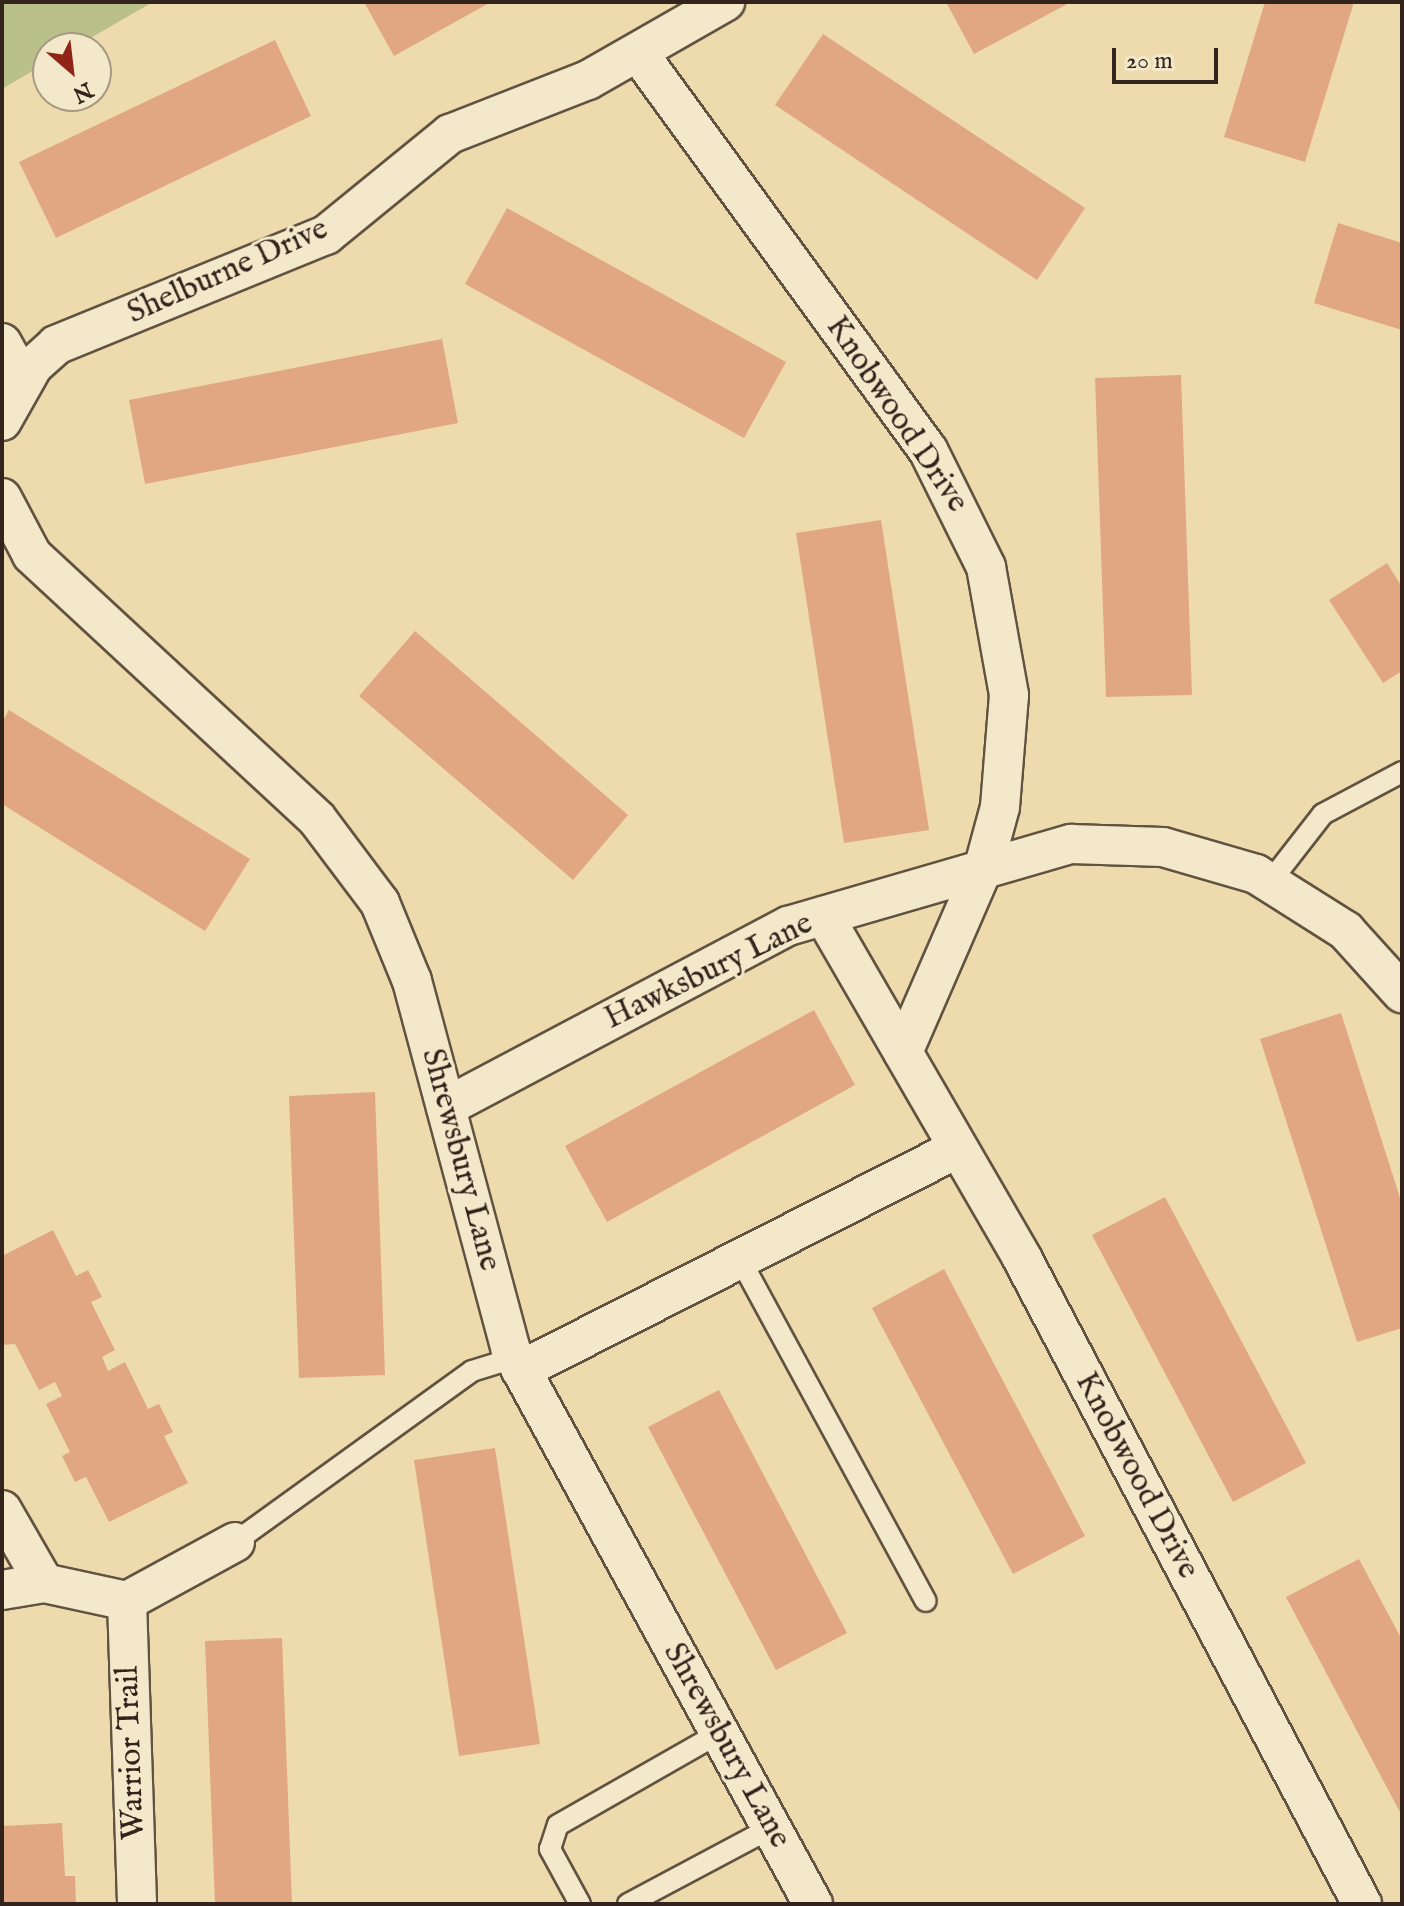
<!DOCTYPE html>
<html>
<head>
<meta charset="utf-8">
<style>
	body { margin:0 }
	#map { position:relative; width:1404px; height:1906px; overflow:hidden; background:#eedbad; font-family:"IM FELL English",serif }
	div>[style] { position:absolute }
	.green>* { inset:0; background:#bac089 }
	.building>* { inset:0; background:#e1a782 }
	.roads { filter:drop-shadow(2px 0 #615241) drop-shadow(-2px 0 #615241) drop-shadow(0 2px #615241) drop-shadow(0 -2px #615241) }
	.lane>* { height:20px; margin:-10px; padding:0 10px; transform-origin:10px; border-radius:10px; background:#f4e8ca }
	.street>* { height:38px; margin:-19px; padding:0 19px; transform-origin:19px; border-radius:19px; background:#f4e8ca }
	span { translate:-50% -50%; white-space:nowrap; text-align:center; line-height:1.15; -webkit-text-stroke:6px #f4e8ca; paint-order:stroke }
	.street-label { font-size:32px; color:#32241d }
	.frame { position:absolute; inset:0; border:4px solid #32241d; pointer-events:none }
	.north { position:absolute; left:32px; top:32px; width:80px; height:80px; box-sizing:border-box; background:#f4e8ca; border:2px solid #a69a85; border-radius:50%; rotate:152deg; font-size:22px; font-weight:700; line-height:32px; text-align:center; color:#32241d }
	.north::after { content:''; display:block; margin:auto; width:28px; height:36px; background:#8f2418; clip-path:polygon(50% 0,100% 100%,50% 72%,0 100%) }
	.scale { position:absolute; left:1112px; top:48px; width:106px; height:36px; box-sizing:border-box; border:4px solid #32241d; border-top:0; padding-left:10px; font-size:24px; line-height:28px; white-space:nowrap; color:#32241d; -webkit-text-stroke:6px #f4e8ca; paint-order:stroke }
</style>
</head>
<body>
<div id="map">
	<div class="green">
		<i style="clip-path:polygon(2px 2px,153px 2px,73px 48px,48px 48px,48px 62px,2px 89px)"></i>
	</div>
	<div class="building">
		<i style="clip-path:polygon(364px 2px,491px 2px,394px 56px)"></i>
		<i style="clip-path:polygon(946px 2px,1071px 2px,974px 54px)"></i>
		<i style="clip-path:polygon(1265px 2px,1354px 2px,1305px 162px,1224px 137px)"></i>
		<i style="clip-path:polygon(823px 34px,1085px 208px,1037px 280px,775px 105px)"></i>
		<i style="clip-path:polygon(275px 40px,311px 116px,56px 238px,19px 162px)"></i>
		<i style="clip-path:polygon(507px 208px,786px 362px,744px 438px,465px 284px)"></i>
		<i style="clip-path:polygon(1338px 223px,1402px 243px,1402px 330px,1314px 303px)"></i>
		<i style="clip-path:polygon(442px 339px,458px 423px,145px 484px,129px 400px)"></i>
		<i style="clip-path:polygon(1181px 375px,1192px 695px,1106px 697px,1095px 378px)"></i>
		<i style="clip-path:polygon(881px 520px,929px 830px,844px 843px,796px 533px)"></i>
		<i style="clip-path:polygon(1387px 563px,1402px 587px,1402px 671px,1383px 683px,1329px 600px)"></i>
		<i style="clip-path:polygon(415px 631px,628px 815px,573px 880px,359px 696px)"></i>
		<i style="clip-path:polygon(9px 710px,250px 859px,205px 931px,2px 804px,2px 722px)"></i>
		<i style="clip-path:polygon(814px 1010px,855px 1085px,607px 1222px,565px 1146px)"></i>
		<i style="clip-path:polygon(1341px 1013px,1402px 1204px,1402px 1328px,1357px 1342px,1260px 1039px)"></i>
		<i style="clip-path:polygon(375px 1092px,385px 1375px,299px 1378px,289px 1096px)"></i>
		<i style="clip-path:polygon(1165px 1197px,1306px 1463px,1233px 1502px,1092px 1235px)"></i>
		<i style="clip-path:polygon(53px 1230px,76px 1276px,88px 1270px,102px 1297px,91px 1302px,115px 1350px,102px 1357px,108px 1371px,125px 1362px,148px 1409px,159px 1404px,173px 1432px,164px 1436px,188px 1483px,109px 1522px,86px 1477px,75px 1482px,62px 1456px,70px 1452px,46px 1404px,62px 1396px,55px 1382px,39px 1390px,15px 1344px,2px 1345px,2px 1256px)"></i>
		<i style="clip-path:polygon(944px 1269px,1085px 1536px,1013px 1574px,872px 1308px)"></i>
		<i style="clip-path:polygon(719px 1390px,847px 1633px,776px 1670px,648px 1427px)"></i>
		<i style="clip-path:polygon(495px 1448px,540px 1744px,459px 1756px,414px 1460px)"></i>
		<i style="clip-path:polygon(1359px 1559px,1402px 1640px,1402px 1816px,1286px 1597px)"></i>
		<i style="clip-path:polygon(282px 1638px,292px 1904px,215px 1904px,205px 1641px)"></i>
		<i style="clip-path:polygon(62px 1823px,65px 1876px,75px 1876px,76px 1904px,2px 1904px,2px 1826px)"></i>
	</div>
	<div class="roads">
		<div class="lane">
			<i style="left:1270px;top:882px;width:86px;rotate:-52.1deg"></i>
			<i style="left:1323px;top:814px;width:89px;rotate:-28deg"></i>
			<i style="left:740px;top:1259px;width:389px;rotate:61.5deg"></i>
			<i style="left:235px;top:1542px;width:292px;rotate:-35.8deg"></i>
			<i style="left:472px;top:1371px;width:44px;rotate:-17.2deg"></i>
			<i style="left:580px;top:1904px;width:63px;rotate:-118.6deg"></i>
			<i style="left:550px;top:1849px;width:25px;rotate:-72deg"></i>
			<i style="left:558px;top:1825px;width:185px;rotate:-29.7deg"></i>
			<i style="left:628px;top:1904px;width:162px;rotate:-28deg"></i>
		</div>
		<div class="street">
			<i style="left:639px;top:54px;width:490px;rotate:53.9deg"></i>
			<i style="left:928px;top:450px;width:131px;rotate:63.6deg"></i>
			<i style="left:986px;top:567px;width:130px;rotate:79.8deg"></i>
			<i style="left:1009px;top:695px;width:112px;rotate:94.6deg"></i>
			<i style="left:1000px;top:807px;width:61px;rotate:105.2deg"></i>
			<i style="left:984px;top:866px;width:203px;rotate:113.5deg"></i>
			<i style="left:2px;top:343px;width:43px;rotate:61.1deg"></i>
			<i style="left:2px;top:421px;width:63px;rotate:-60.6deg"></i>
			<i style="left:33px;top:366px;width:31px;rotate:-42deg"></i>
			<i style="left:56px;top:345px;width:292px;rotate:-22.2deg"></i>
			<i style="left:326px;top:235px;width:160px;rotate:-39.2deg"></i>
			<i style="left:450px;top:134px;width:148px;rotate:-21.4deg"></i>
			<i style="left:588px;top:80px;width:158px;rotate:-29.7deg"></i>
			<i style="left:2px;top:498px;width:64px;rotate:62.2deg"></i>
			<i style="left:32px;top:555px;width:388px;rotate:42.8deg"></i>
			<i style="left:317px;top:819px;width:105px;rotate:53.1deg"></i>
			<i style="left:380px;top:903px;width:84px;rotate:67.7deg"></i>
			<i style="left:412px;top:981px;width:383px;rotate:75deg"></i>
			<i style="left:511px;top:1351px;width:630px;rotate:61.36deg"></i>
			<i style="left:824px;top:916px;width:395px;rotate:59.9deg"></i>
			<i style="left:1022px;top:1258px;width:730px;rotate:62.24deg"></i>
			<i style="left:446px;top:1107px;width:387px;rotate:-27.9deg"></i>
			<i style="left:788px;top:926px;width:295px;rotate:-16.2deg"></i>
			<i style="left:1071px;top:844px;width:92px;rotate:1.9deg"></i>
			<i style="left:1163px;top:847px;width:97px;rotate:16.2deg"></i>
			<i style="left:1256px;top:874px;width:107px;rotate:32.3deg"></i>
			<i style="left:1346px;top:931px;width:84px;rotate:47.9deg"></i>
			<i style="left:521px;top:1370px;width:490px;rotate:-26.9deg"></i>
			<i style="left:2px;top:1510px;width:84px;rotate:60.1deg"></i>
			<i style="left:2px;top:1590px;width:43px;rotate:-9.5deg"></i>
			<i style="left:44px;top:1583px;width:85px;rotate:12.2deg"></i>
			<i style="left:127px;top:1601px;width:123px;rotate:-28.6deg"></i>
			<i style="left:127px;top:1601px;width:303px;rotate:88.1deg"></i>
		</div>
	</div>
	<div class="street-label">
		<span style="left:228px;top:272px;rotate:-24deg">Shelburne Drive</span>
		<span style="left:896px;top:415px;rotate:56deg">Knobwood Drive</span>
		<span style="left:709px;top:972px;rotate:-26deg">Hawksbury Lane</span>
		<span style="left:460px;top:1160px;rotate:75deg">Shrewsbury Lane</span>
		<span style="left:1136px;top:1476px;rotate:62deg">Knobwood Drive</span>
		<span style="left:726px;top:1746px;rotate:61deg">Shrewsbury Lane</span>
		<span style="left:132px;top:1753px;rotate:-92deg">Warrior Trail</span>
	</div>
	<div class="frame"></div>
	<div class="north">N</div>
	<div class="scale">20 m</div>
</div>
</body>
</html>
